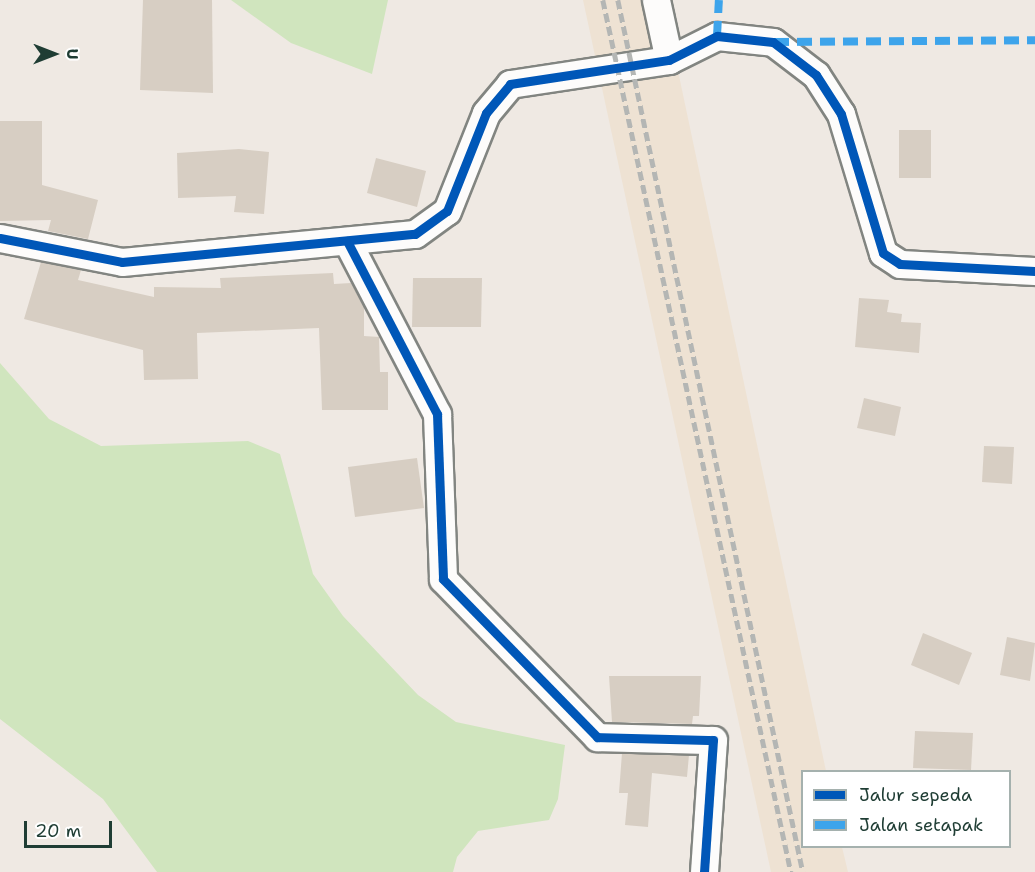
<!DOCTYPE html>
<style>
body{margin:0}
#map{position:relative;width:1035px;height:872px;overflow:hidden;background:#efe9e3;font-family:"Shantell Sans",sans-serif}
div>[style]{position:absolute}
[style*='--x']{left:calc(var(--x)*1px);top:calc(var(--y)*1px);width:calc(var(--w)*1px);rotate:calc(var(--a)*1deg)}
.built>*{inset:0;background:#eee2d3}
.green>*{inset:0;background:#d0e5be}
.building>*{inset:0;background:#d7cec3}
.roads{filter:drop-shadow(2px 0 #828581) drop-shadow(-2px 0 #828581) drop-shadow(0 2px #828581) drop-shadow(0 -2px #828581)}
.street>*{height:27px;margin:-13.5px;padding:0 13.5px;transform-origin:13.5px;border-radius:13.5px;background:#fdfcfb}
.rail>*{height:4.5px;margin-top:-2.25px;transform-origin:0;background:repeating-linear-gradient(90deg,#b4b6b4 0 9px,transparent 0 13.5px)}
.quiet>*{height:8px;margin-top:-4px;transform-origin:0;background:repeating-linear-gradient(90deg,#3da4eb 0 15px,transparent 0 23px)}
.cycleway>*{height:9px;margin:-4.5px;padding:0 4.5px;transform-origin:4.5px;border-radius:4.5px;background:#0057b8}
span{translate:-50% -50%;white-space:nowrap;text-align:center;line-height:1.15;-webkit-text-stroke:5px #fff;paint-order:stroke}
.legend{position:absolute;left:801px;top:770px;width:210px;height:78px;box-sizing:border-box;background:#fff;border:2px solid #a5b1ae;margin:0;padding:8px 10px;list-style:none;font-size:18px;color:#1f3d34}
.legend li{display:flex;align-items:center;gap:12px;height:30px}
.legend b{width:30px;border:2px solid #a5b1ae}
.north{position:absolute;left:24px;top:24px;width:60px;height:60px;-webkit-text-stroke:4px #fff;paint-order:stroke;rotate:90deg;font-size:16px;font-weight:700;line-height:24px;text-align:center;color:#1f3d34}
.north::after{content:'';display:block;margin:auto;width:21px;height:27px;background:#1f3d34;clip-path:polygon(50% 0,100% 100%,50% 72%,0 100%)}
.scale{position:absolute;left:24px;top:821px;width:88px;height:27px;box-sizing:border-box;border:3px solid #1f3d34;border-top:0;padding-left:8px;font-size:18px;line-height:21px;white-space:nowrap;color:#1f3d34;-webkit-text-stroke:4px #fff;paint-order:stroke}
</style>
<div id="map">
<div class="built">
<i style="clip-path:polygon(583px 0,663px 0,826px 771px,802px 772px,802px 846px,842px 847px,848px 872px,771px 872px)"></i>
</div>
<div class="green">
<i style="clip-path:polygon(231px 0,388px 0,372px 74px,291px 43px)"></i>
<i style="clip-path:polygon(0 363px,49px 419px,101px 446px,248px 441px,280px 454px,313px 574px,343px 616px,418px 695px,456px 722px,565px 745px,558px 799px,549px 820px,478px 831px,457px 857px,453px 872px,157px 872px,103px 799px,0 719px)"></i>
</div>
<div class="building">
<i style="clip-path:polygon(143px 0,212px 0,213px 93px,140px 90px)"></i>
<i style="clip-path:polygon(0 121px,42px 121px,42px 185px,98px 200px,88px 239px,48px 231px,51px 220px,0 221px)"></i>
<i style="clip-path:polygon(899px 130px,931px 130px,931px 178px,899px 178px)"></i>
<i style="clip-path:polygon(239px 149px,269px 152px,264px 214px,234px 212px,236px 196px,178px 198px,177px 153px)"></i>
<i style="clip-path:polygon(376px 158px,426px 171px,417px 207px,367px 193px)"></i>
<i style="clip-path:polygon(41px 262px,81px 270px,78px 280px,154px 297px,154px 287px,221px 288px,220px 278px,333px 273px,334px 284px,351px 283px,364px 307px,364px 336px,379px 337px,380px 372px,388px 372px,388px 410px,322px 410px,319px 328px,197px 333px,198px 379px,144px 380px,143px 350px,24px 319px)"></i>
<i style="clip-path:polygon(413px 278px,482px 278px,481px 327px,412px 327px)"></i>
<i style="clip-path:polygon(859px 298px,889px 300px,887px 312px,902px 314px,901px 322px,921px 323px,919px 353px,855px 347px)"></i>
<i style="clip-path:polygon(864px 398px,901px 407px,895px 436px,857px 428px)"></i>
<i style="clip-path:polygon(984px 446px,1014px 447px,1012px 484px,982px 482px)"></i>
<i style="clip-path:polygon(417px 458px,424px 508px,355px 517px,348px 467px)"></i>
<i style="clip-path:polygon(923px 633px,972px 653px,959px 685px,911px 665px)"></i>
<i style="clip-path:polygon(1007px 637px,1035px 643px,1030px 681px,1000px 675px)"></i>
<i style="clip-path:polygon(609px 676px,701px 676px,699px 716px,693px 716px,692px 724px,612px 722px)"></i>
<i style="clip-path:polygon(915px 731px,973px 733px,971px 770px,913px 768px)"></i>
<i style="clip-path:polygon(622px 753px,689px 755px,687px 777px,652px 773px,648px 827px,625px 825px,628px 793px,619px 793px)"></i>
</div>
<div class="roads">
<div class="street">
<i style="--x:656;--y:0;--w:61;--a:77.8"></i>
<i style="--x:0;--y:238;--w:124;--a:11.1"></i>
<i style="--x:122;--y:262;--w:294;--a:-5.5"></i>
<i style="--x:415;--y:234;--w:39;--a:-36"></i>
<i style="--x:447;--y:211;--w:105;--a:-68.3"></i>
<i style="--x:486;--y:113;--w:38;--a:-50"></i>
<i style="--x:510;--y:84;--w:161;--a:-8.6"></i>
<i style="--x:669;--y:60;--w:54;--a:-26.6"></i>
<i style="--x:717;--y:36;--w:56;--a:6.1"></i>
<i style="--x:773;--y:42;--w:54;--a:37.5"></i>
<i style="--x:816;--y:75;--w:46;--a:57.3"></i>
<i style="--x:841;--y:114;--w:145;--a:73.2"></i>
<i style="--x:883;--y:253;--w:20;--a:33"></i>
<i style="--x:900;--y:264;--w:135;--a:3"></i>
<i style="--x:347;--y:241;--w:195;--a:62.5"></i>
<i style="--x:437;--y:414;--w:165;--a:87.9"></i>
<i style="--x:443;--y:579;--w:221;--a:45.7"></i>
<i style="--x:597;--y:737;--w:116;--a:1.5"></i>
<i style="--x:713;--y:740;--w:132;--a:93.9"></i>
</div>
</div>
<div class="rail">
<i style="--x:603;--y:0;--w:892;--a:77.83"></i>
<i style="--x:618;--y:0;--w:891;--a:78.02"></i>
</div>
<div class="quiet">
<i style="--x:717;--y:36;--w:36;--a:-87"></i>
<i style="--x:774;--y:42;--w:261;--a:-0.4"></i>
</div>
<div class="cycleway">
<i style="--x:0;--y:238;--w:124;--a:11.1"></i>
<i style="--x:122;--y:262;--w:294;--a:-5.5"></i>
<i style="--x:415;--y:234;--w:39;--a:-36"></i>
<i style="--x:447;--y:211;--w:105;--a:-68.3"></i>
<i style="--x:486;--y:113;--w:38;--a:-50"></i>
<i style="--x:510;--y:84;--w:161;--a:-8.6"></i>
<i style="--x:669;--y:60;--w:54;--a:-26.6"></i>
<i style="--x:717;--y:36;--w:56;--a:6.1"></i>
<i style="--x:773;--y:42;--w:54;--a:37.5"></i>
<i style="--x:816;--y:75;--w:46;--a:57.3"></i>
<i style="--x:841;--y:114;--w:145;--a:73.2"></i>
<i style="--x:883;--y:253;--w:20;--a:33"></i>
<i style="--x:900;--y:264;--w:135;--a:3"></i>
<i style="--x:347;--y:241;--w:195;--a:62.5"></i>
<i style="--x:437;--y:414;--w:165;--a:87.9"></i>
<i style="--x:443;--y:579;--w:221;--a:45.7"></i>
<i style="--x:597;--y:737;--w:116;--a:1.5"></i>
<i style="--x:713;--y:740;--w:132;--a:93.9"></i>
</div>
<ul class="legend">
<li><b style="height:8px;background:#0057b8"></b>Jalur sepeda</li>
<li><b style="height:8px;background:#3da4eb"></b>Jalan setapak</li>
</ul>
<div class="north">U</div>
<div class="scale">20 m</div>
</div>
